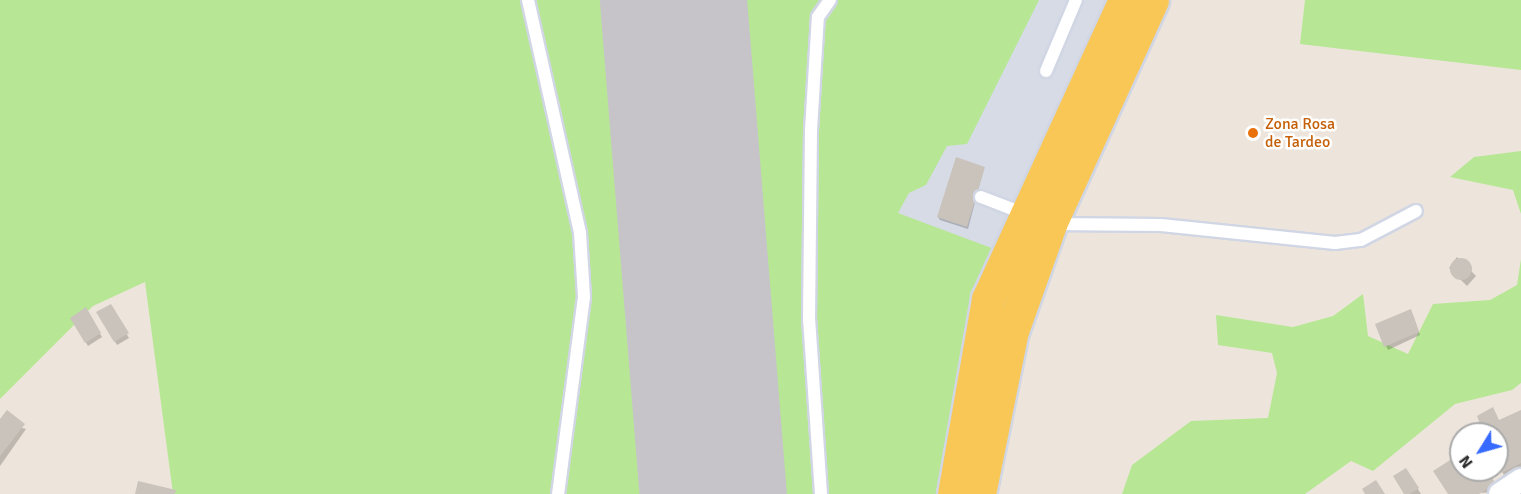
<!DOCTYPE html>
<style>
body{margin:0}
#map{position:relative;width:1521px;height:494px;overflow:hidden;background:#ede5dc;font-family:Signika,sans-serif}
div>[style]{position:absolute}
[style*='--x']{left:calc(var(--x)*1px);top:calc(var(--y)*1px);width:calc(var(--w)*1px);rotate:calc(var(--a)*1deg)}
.airport>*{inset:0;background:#d7dbe6}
.green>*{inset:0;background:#b7e795}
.shadow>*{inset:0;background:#0003}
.runway>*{height:147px;margin:-73.5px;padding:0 73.5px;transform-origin:73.5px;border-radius:73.5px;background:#c6c4c9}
.building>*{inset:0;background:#c9c3bb}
.round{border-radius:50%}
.roads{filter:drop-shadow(2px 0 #d1d6e4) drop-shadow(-2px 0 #d1d6e4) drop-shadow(0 2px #d1d6e4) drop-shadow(0 -2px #d1d6e4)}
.lane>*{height:12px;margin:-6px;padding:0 6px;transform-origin:6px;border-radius:6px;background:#fff}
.street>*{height:22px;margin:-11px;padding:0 11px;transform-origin:11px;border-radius:11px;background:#fff}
.primary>*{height:33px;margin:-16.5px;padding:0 16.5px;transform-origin:16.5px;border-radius:16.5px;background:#f8c756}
.dots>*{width:16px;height:16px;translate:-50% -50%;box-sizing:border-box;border:3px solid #fff;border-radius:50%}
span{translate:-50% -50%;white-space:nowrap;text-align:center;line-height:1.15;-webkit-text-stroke:5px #fff;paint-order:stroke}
.food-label{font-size:16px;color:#c56008}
.left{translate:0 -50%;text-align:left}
.north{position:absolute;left:1449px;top:422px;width:60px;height:60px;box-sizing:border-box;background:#fff;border:2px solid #aaa;border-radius:50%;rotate:233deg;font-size:16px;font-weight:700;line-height:24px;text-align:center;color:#2b2b2b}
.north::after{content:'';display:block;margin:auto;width:21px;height:27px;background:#376aff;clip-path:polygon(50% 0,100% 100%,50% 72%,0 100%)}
</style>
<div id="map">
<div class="airport">
<i style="clip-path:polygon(123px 0,1108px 0,1012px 209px,944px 494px,173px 494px)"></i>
</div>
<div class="green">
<i style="clip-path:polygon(0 0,613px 0,655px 494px,173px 494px,145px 282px,93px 306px,0 399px)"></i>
<i style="clip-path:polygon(725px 0,1039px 0,967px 144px,947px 146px,926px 185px,909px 193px,898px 213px,997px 250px,944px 494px,764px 494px)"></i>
<i style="clip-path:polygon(1305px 0,1521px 0,1521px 70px,1300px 44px)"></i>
<i style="clip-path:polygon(1521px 151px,1521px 214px,1513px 190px,1450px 177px,1474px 157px)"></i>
<i style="clip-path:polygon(1521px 259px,1521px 383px,1512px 390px,1455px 404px,1373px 471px,1351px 461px,1305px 494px,1122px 494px,1132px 465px,1191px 421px,1268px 418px,1277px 373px,1272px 353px,1218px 345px,1216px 315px,1293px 327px,1333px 316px,1363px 294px,1368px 336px,1408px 354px,1433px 304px,1490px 300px,1517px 285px)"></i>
</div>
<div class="shadow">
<i style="clip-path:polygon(984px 168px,968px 229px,940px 220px,938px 217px)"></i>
<i style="clip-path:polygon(1457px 257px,1476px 276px,1467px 286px,1449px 268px)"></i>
<i style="clip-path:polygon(110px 306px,129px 338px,117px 345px,98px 313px)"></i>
<i style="clip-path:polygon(86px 310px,102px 337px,88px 346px,72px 318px)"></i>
<i style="clip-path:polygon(1413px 315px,1420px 335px,1388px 350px,1386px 346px)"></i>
<i style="clip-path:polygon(1521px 411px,1521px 473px,1506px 480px,1497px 460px,1497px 434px,1486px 434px)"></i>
<i style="clip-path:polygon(0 422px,26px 429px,0 466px)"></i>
<i style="clip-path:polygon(1461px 458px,1461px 470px,1485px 470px,1499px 492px,1449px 494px)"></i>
<i style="clip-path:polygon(1406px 470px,1421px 494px,1405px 494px)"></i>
</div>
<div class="runway">
<i style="--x:673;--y:0;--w:496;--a:85.4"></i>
</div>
<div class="building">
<i style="clip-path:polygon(956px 157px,985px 167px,967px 227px,937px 217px)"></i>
<i class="round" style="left:1450px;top:258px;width:22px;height:22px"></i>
<i style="clip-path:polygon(111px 304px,129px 333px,114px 342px,96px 312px)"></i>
<i style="clip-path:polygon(86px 307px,101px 333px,85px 343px,70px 318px)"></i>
<i style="clip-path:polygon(1411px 309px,1419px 332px,1384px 347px,1375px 324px)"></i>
<i style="clip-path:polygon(1493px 407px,1499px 420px,1521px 410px,1521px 463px,1501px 473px,1497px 434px,1484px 434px,1477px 416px)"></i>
<i style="clip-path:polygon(7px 410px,25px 424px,0 456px,0 419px)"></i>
<i style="clip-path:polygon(1461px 453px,1461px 470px,1487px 470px,1496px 484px,1479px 494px,1448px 494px,1433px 471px)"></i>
<i style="clip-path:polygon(1406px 468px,1419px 488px,1410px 494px,1404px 494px,1393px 476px)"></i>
<i style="clip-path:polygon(1376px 480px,1385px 494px,1365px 494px,1362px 489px)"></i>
<i style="clip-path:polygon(138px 481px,176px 490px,175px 494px,135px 494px)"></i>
</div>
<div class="roads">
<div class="lane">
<i style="--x:528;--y:0;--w:239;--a:77.4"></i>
<i style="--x:580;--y:233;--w:64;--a:86.4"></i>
<i style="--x:584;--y:297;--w:199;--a:97.5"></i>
<i style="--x:1046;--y:71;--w:77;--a:-67.1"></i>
<i style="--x:981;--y:197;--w:47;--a:21.1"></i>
<i style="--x:1052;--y:224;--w:109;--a:0.5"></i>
<i style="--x:1161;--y:225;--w:175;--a:5.9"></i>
<i style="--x:1335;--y:243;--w:26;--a:-7"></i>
<i style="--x:1361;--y:240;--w:62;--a:-27.8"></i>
<i style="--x:821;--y:494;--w:174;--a:-93.9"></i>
<i style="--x:809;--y:320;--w:190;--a:-89.4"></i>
<i style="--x:811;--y:130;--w:113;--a:-86.5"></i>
<i style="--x:818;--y:17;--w:21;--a:-55"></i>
</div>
<div class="street">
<i style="--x:1500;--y:494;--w:25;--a:-34"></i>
</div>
<div class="primary">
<i style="--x:954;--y:494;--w:198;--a:-80.1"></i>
<i style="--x:988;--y:299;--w:329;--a:-65.4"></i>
<i style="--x:979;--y:494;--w:166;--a:-78.6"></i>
<i style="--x:1012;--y:331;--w:114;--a:-70.4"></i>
<i style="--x:1050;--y:224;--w:246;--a:-65.5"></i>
</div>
</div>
<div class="dots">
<i style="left:1253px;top:133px;background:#e8710a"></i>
</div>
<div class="food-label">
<span class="left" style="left:1265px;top:133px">Zona Rosa<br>de Tardeo</span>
</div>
<div class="north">N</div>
</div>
